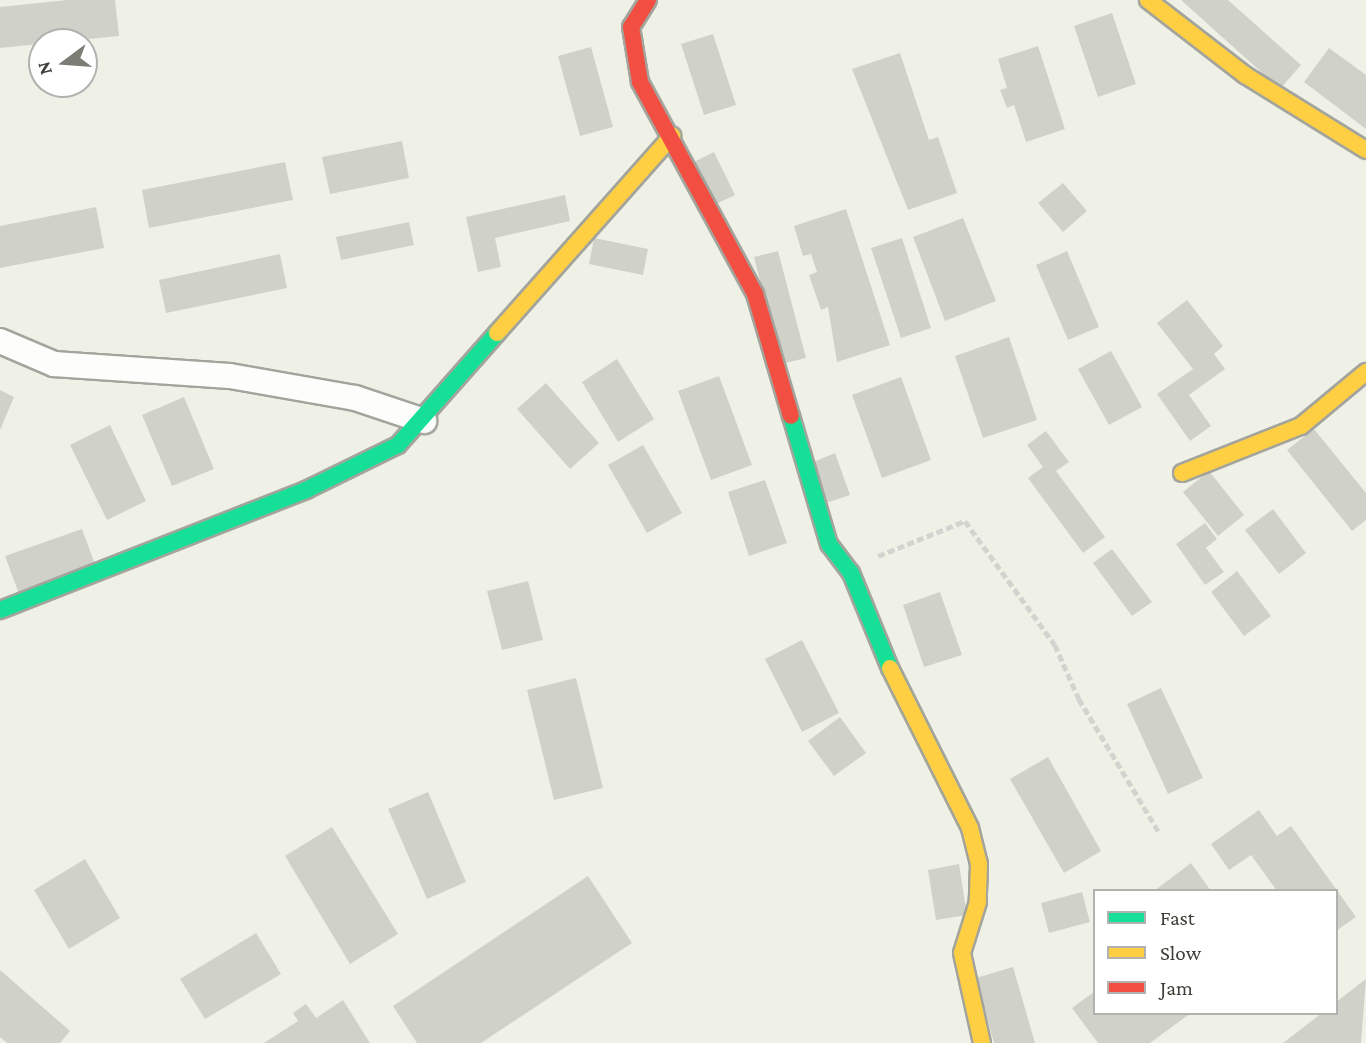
<!DOCTYPE html>
<style>
body{margin:0}
#map{position:relative;width:1366px;height:1043px;overflow:hidden;background:#f0f1e6;font-family:"Crimson Pro",serif}
div>[style]{position:absolute}
[style*='--x']{left:calc(var(--x)*1px);top:calc(var(--y)*1px);width:calc(var(--w)*1px);rotate:calc(var(--a)*1deg)}
.building>*{inset:0;background:#d0d2ca}
.path>*{height:4.5px;margin-top:-2.25px;transform-origin:0;background:repeating-linear-gradient(90deg,#d3d3d0 0 7px,transparent 0 10.5px)}
.roads{filter:drop-shadow(2px 0 #a3a49c) drop-shadow(-2px 0 #a3a49c) drop-shadow(0 2px #a3a49c) drop-shadow(0 -2px #a3a49c)}
.street>*{height:24px;margin:-12px;padding:0 12px;transform-origin:12px;border-radius:12px;background:#fdfdfb}
.fast>*{height:16px;margin:-8px;padding:0 8px;transform-origin:8px;border-radius:8px;background:#16e098}
.slow>*{height:16px;margin:-8px;padding:0 8px;transform-origin:8px;border-radius:8px;background:#ffcf43}
.jam>*{height:16px;margin:-8px;padding:0 8px;transform-origin:8px;border-radius:8px;background:#f24e42}
span{translate:-50% -50%;white-space:nowrap;text-align:center;line-height:1.15;-webkit-text-stroke:7px #fff;paint-order:stroke}
.legend{position:absolute;left:1093px;top:889px;width:245px;height:126px;box-sizing:border-box;background:#fff;border:2px solid #b1b2af;margin:0;padding:9px 12px;list-style:none;font-size:21px;color:#3d3e36}
.legend li{display:flex;align-items:center;gap:14px;height:35px}
.legend b{width:35px;border:2px solid #b1b2af}
.north{position:absolute;left:28px;top:28px;width:70px;height:70px;box-sizing:border-box;background:#fff;border:2px solid #b1b2af;border-radius:50%;rotate:254deg;font-size:19px;font-weight:700;line-height:28px;text-align:center;color:#3d3e36}
.north::after{content:'';display:block;margin:auto;width:24px;height:32px;background:#7c7d74;clip-path:polygon(50% 0,100% 100%,50% 72%,0 100%)}
</style>
<div id="map">
<div class="building">
<i style="clip-path:polygon(67px 0,115px 0,119px 36px,0 48px,0 7px)"></i>
<i style="clip-path:polygon(1181px 0,1228px 0,1301px 65px,1280px 89px)"></i>
<i style="clip-path:polygon(1112px 13px,1136px 84px,1098px 97px,1074px 26px)"></i>
<i style="clip-path:polygon(713px 34px,736px 105px,704px 115px,681px 44px)"></i>
<i style="clip-path:polygon(1038px 46px,1065px 129px,1026px 142px,1014px 105px,1007px 108px,1000px 90px,1007px 88px,998px 59px)"></i>
<i style="clip-path:polygon(591px 47px,613px 127px,580px 136px,558px 56px)"></i>
<i style="clip-path:polygon(1329px 48px,1366px 75px,1366px 129px,1304px 82px)"></i>
<i style="clip-path:polygon(900px 53px,929px 140px,938px 137px,957px 193px,908px 210px,852px 69px)"></i>
<i style="clip-path:polygon(402px 141px,409px 178px,330px 194px,322px 157px)"></i>
<i style="clip-path:polygon(714px 152px,735px 195px,710px 207px,690px 164px)"></i>
<i style="clip-path:polygon(285px 162px,293px 200px,149px 228px,142px 190px)"></i>
<i style="clip-path:polygon(1063px 183px,1087px 211px,1063px 232px,1038px 203px)"></i>
<i style="clip-path:polygon(565px 195px,570px 221px,495px 238px,501px 267px,478px 272px,466px 217px)"></i>
<i style="clip-path:polygon(96px 207px,104px 248px,0 268px,0 226px)"></i>
<i style="clip-path:polygon(846px 209px,890px 345px,837px 362px,828px 307px,821px 310px,809px 275px,817px 272px,811px 254px,803px 256px,794px 226px)"></i>
<i style="clip-path:polygon(963px 218px,996px 301px,945px 321px,913px 237px)"></i>
<i style="clip-path:polygon(409px 222px,414px 245px,341px 260px,336px 237px)"></i>
<i style="clip-path:polygon(594px 238px,648px 249px,643px 275px,589px 264px)"></i>
<i style="clip-path:polygon(902px 238px,931px 328px,901px 338px,871px 248px)"></i>
<i style="clip-path:polygon(778px 251px,806px 358px,781px 364px,754px 257px)"></i>
<i style="clip-path:polygon(1067px 251px,1099px 327px,1068px 340px,1036px 265px)"></i>
<i style="clip-path:polygon(280px 254px,287px 288px,166px 313px,159px 280px)"></i>
<i style="clip-path:polygon(1187px 300px,1223px 346px,1214px 354px,1225px 369px,1189px 395px,1211px 426px,1190px 441px,1157px 394px,1193px 369px,1157px 323px)"></i>
<i style="clip-path:polygon(1009px 337px,1037px 420px,983px 438px,955px 356px)"></i>
<i style="clip-path:polygon(1111px 351px,1142px 407px,1109px 425px,1078px 369px)"></i>
<i style="clip-path:polygon(617px 359px,654px 419px,618px 442px,582px 382px)"></i>
<i style="clip-path:polygon(719px 376px,752px 465px,711px 480px,678px 391px)"></i>
<i style="clip-path:polygon(901px 377px,931px 460px,882px 478px,852px 395px)"></i>
<i style="clip-path:polygon(546px 383px,599px 443px,570px 469px,517px 409px)"></i>
<i style="clip-path:polygon(0 390px,14px 397px,0 430px)"></i>
<i style="clip-path:polygon(184px 397px,214px 469px,172px 486px,142px 415px)"></i>
<i style="clip-path:polygon(110px 425px,146px 501px,107px 520px,70px 445px)"></i>
<i style="clip-path:polygon(1314px 429px,1366px 493px,1366px 520px,1352px 531px,1287px 450px)"></i>
<i style="clip-path:polygon(1046px 431px,1069px 462px,1056px 471px,1105px 537px,1083px 553px,1028px 478px,1043px 467px,1027px 445px)"></i>
<i style="clip-path:polygon(643px 445px,682px 513px,647px 533px,608px 465px)"></i>
<i style="clip-path:polygon(835px 453px,850px 495px,826px 503px,811px 463px)"></i>
<i style="clip-path:polygon(1209px 471px,1244px 515px,1218px 536px,1183px 492px)"></i>
<i style="clip-path:polygon(765px 480px,787px 543px,749px 556px,728px 492px)"></i>
<i style="clip-path:polygon(1273px 509px,1306px 553px,1279px 574px,1245px 530px)"></i>
<i style="clip-path:polygon(1205px 523px,1217px 539px,1206px 548px,1224px 572px,1205px 585px,1176px 544px)"></i>
<i style="clip-path:polygon(82px 529px,96px 567px,19px 594px,5px 556px)"></i>
<i style="clip-path:polygon(1112px 549px,1152px 602px,1132px 616px,1093px 563px)"></i>
<i style="clip-path:polygon(1237px 571px,1271px 616px,1244px 636px,1211px 592px)"></i>
<i style="clip-path:polygon(528px 581px,543px 640px,502px 650px,487px 591px)"></i>
<i style="clip-path:polygon(940px 592px,962px 655px,924px 667px,903px 605px)"></i>
<i style="clip-path:polygon(802px 640px,839px 713px,802px 732px,765px 659px)"></i>
<i style="clip-path:polygon(576px 678px,603px 788px,554px 800px,527px 690px)"></i>
<i style="clip-path:polygon(1161px 688px,1203px 778px,1168px 794px,1127px 704px)"></i>
<i style="clip-path:polygon(840px 717px,866px 753px,834px 776px,808px 741px)"></i>
<i style="clip-path:polygon(1048px 757px,1101px 851px,1064px 873px,1010px 779px)"></i>
<i style="clip-path:polygon(428px 792px,466px 882px,427px 899px,388px 809px)"></i>
<i style="clip-path:polygon(1259px 810px,1277px 836px,1291px 826px,1356px 917px,1336px 931px,1336px 891px,1277px 891px,1251px 855px,1229px 870px,1211px 844px)"></i>
<i style="clip-path:polygon(332px 827px,398px 934px,350px 964px,285px 856px)"></i>
<i style="clip-path:polygon(85px 859px,120px 918px,69px 949px,34px 890px)"></i>
<i style="clip-path:polygon(1191px 863px,1211px 891px,1154px 891px)"></i>
<i style="clip-path:polygon(959px 864px,967px 915px,936px 920px,928px 870px)"></i>
<i style="clip-path:polygon(588px 876px,632px 943px,481px 1043px,417px 1043px,393px 1006px)"></i>
<i style="clip-path:polygon(1082px 892px,1090px 922px,1049px 933px,1041px 903px)"></i>
<i style="clip-path:polygon(256px 933px,281px 974px,205px 1019px,180px 979px)"></i>
<i style="clip-path:polygon(1013px 967px,1035px 1043px,994px 1043px,976px 978px)"></i>
<i style="clip-path:polygon(0 970px,70px 1031px,60px 1043px,7px 1043px,0 1037px)"></i>
<i style="clip-path:polygon(1366px 979px,1361px 1043px,1283px 1043px,1322px 1013px,1336px 1013px,1336px 1002px)"></i>
<i style="clip-path:polygon(1095px 991px,1095px 1013px,1191px 1013px,1150px 1043px,1098px 1043px,1072px 1008px)"></i>
<i style="clip-path:polygon(343px 1000px,370px 1043px,264px 1043px,298px 1021px,293px 1013px,306px 1004px,316px 1018px)"></i>
</div>
<div class="path">
<i style="--x:878;--y:556;--w:94;--a:-21.9"></i>
<i style="--x:965;--y:521;--w:153;--a:54"></i>
<i style="--x:1055;--y:645;--w:59;--a:66"></i>
<i style="--x:1079;--y:699;--w:157;--a:59"></i>
</div>
<div class="roads">
<div class="street">
<i style="--x:0;--y:341;--w:59;--a:23.1"></i>
<i style="--x:54;--y:364;--w:176;--a:3.9"></i>
<i style="--x:230;--y:376;--w:127;--a:10"></i>
<i style="--x:355;--y:398;--w:73;--a:18.4"></i>
</div>
<div class="fast">
<i style="--x:791;--y:416;--w:134;--a:73.5"></i>
<i style="--x:829;--y:544;--w:36;--a:53"></i>
<i style="--x:851;--y:573;--w:103;--a:67.7"></i>
<i style="--x:0;--y:610;--w:329;--a:-21.4"></i>
<i style="--x:306;--y:490;--w:102;--a:-26.1"></i>
<i style="--x:398;--y:445;--w:149;--a:-48.5"></i>
</div>
<div class="slow">
<i style="--x:1148;--y:0;--w:123;--a:37.7"></i>
<i style="--x:1245;--y:75;--w:142;--a:31.8"></i>
<i style="--x:497;--y:333;--w:264;--a:-48.4"></i>
<i style="--x:1182;--y:473;--w:128;--a:-21.6"></i>
<i style="--x:1301;--y:426;--w:85;--a:-39.7"></i>
<i style="--x:890;--y:668;--w:179;--a:63.4"></i>
<i style="--x:970;--y:828;--w:37;--a:76"></i>
<i style="--x:979;--y:864;--w:38;--a:92"></i>
<i style="--x:978;--y:902;--w:53;--a:107.4"></i>
<i style="--x:962;--y:953;--w:92;--a:77.5"></i>
</div>
<div class="jam">
<i style="--x:648;--y:0;--w:32;--a:122"></i>
<i style="--x:631;--y:27;--w:56;--a:80.7"></i>
<i style="--x:640;--y:82;--w:241;--a:61.5"></i>
<i style="--x:755;--y:294;--w:127;--a:73.6"></i>
</div>
</div>
<ul class="legend">
<li><b style="height:9px;background:#16e098"></b>Fast</li>
<li><b style="height:9px;background:#ffcf43"></b>Slow</li>
<li><b style="height:9px;background:#f24e42"></b>Jam</li>
</ul>
<div class="north">N</div>
</div>
